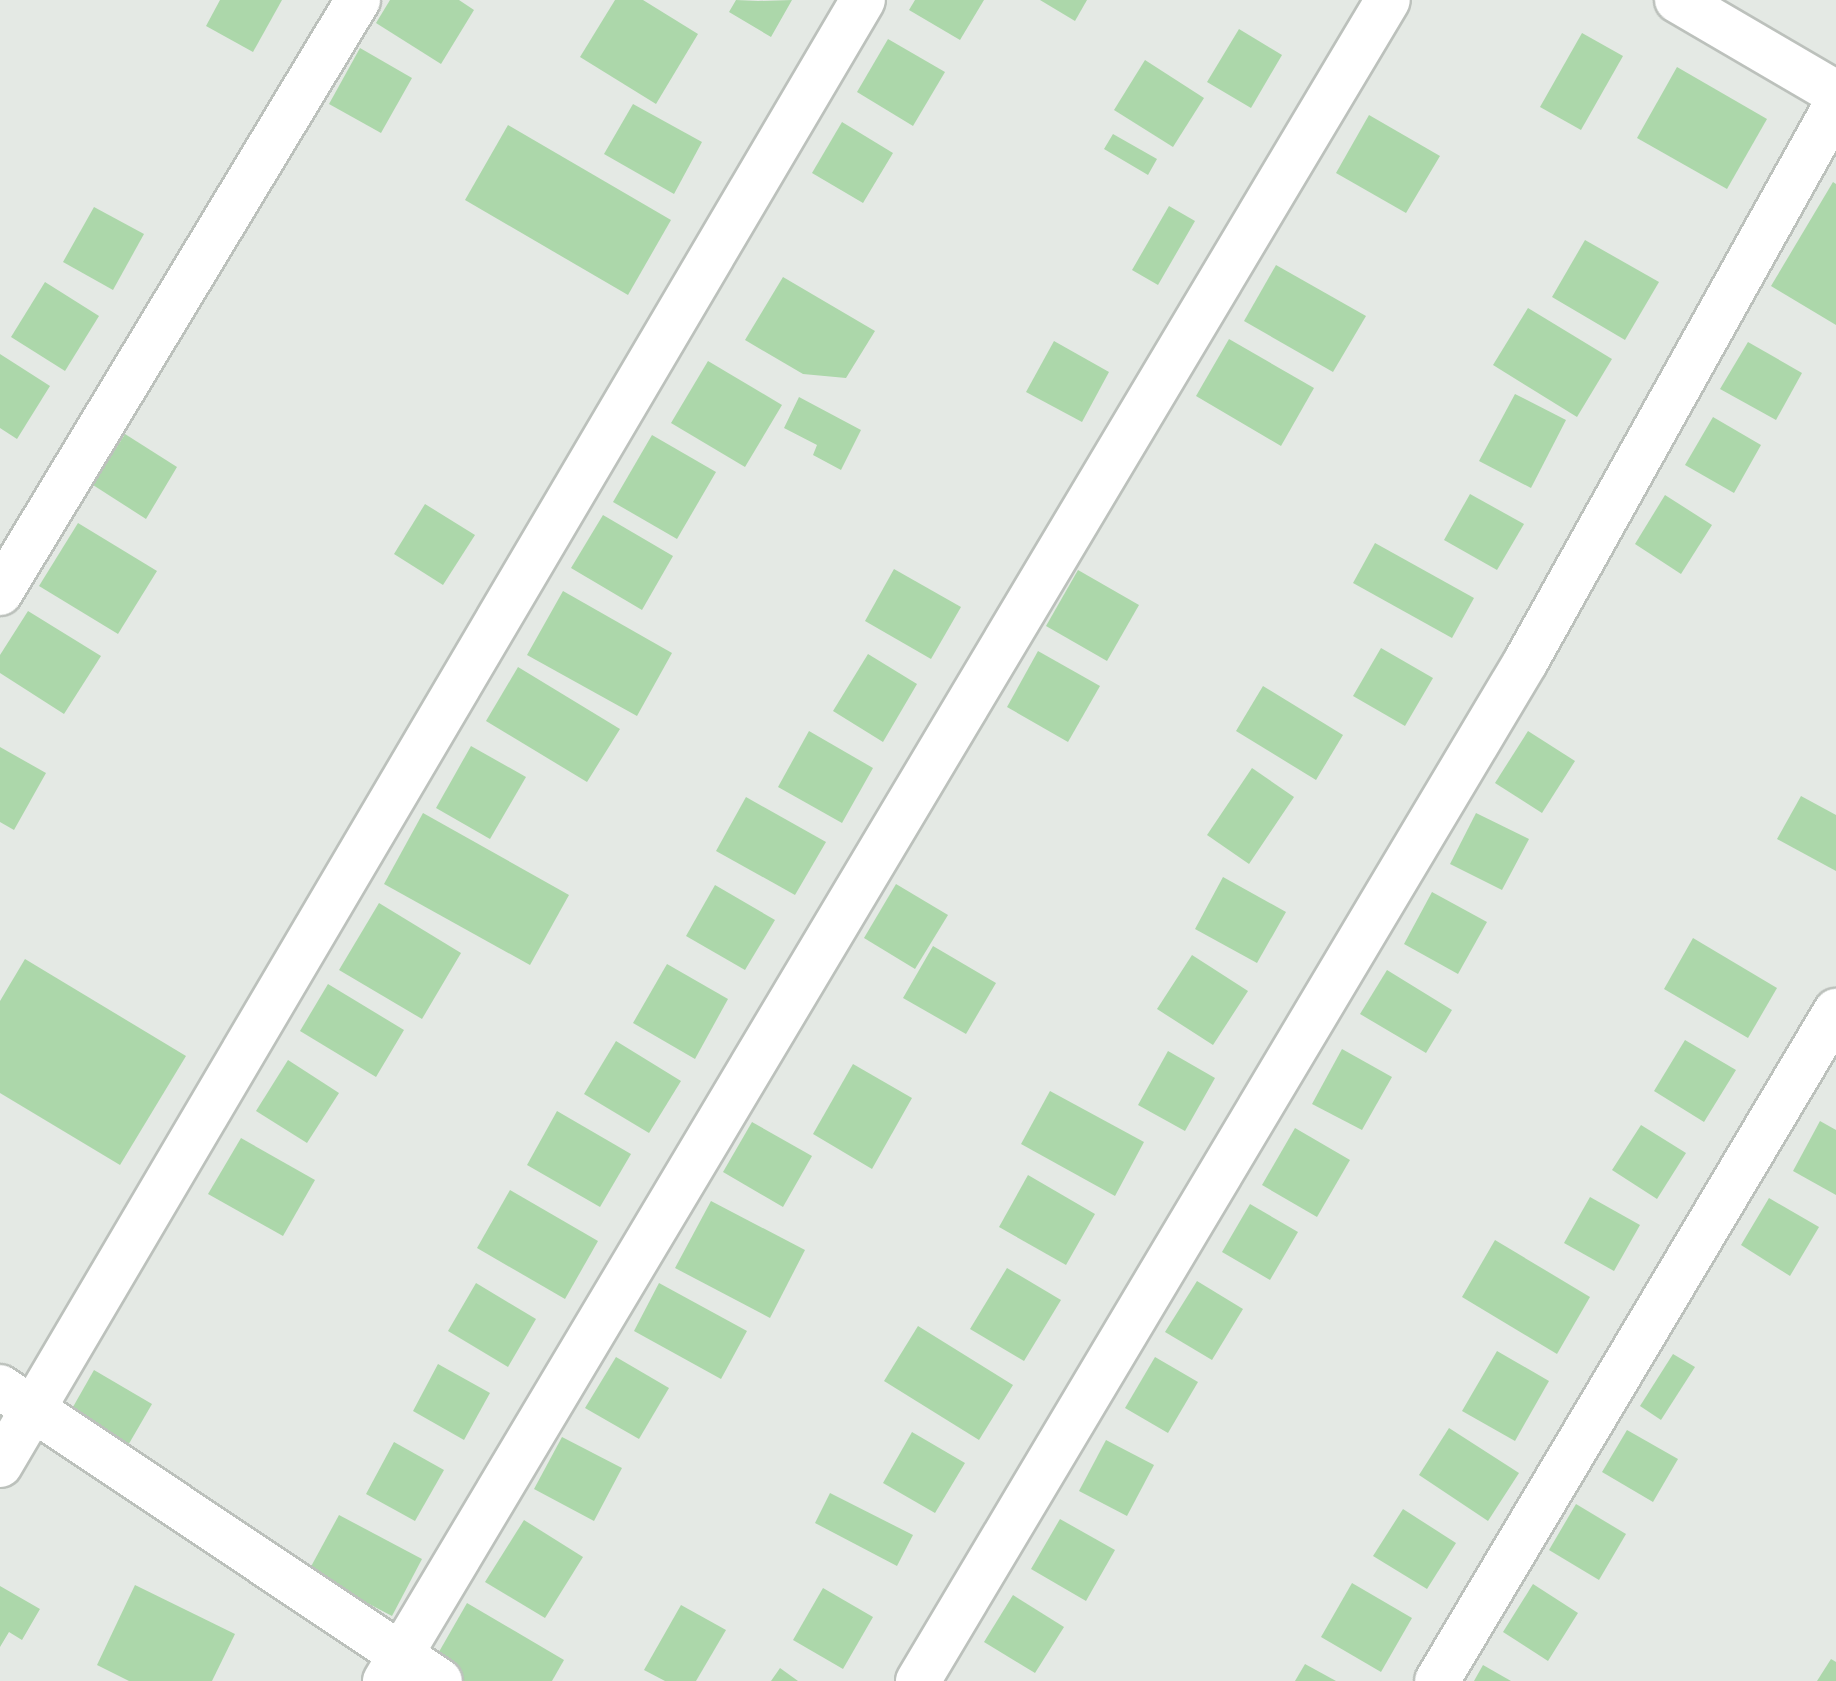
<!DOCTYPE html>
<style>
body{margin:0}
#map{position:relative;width:1836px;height:1681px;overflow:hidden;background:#e4e9e4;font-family:Jost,sans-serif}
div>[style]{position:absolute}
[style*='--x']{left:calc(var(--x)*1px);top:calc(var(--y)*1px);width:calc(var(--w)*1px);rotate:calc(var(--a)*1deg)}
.building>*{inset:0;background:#acd7aa}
.roads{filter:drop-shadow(2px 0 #bcc1bc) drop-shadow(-2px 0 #bcc1bc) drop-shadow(0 2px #bcc1bc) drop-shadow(0 -2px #bcc1bc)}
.minor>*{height:44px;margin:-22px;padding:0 22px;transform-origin:22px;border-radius:22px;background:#fff}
span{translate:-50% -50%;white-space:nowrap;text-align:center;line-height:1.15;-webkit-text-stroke:8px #fff;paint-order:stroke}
</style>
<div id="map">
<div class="building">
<i style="clip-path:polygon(220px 0,282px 0,253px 52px,206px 26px)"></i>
<i style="clip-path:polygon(390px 0,459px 0,474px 10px,441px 64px,376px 23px)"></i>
<i style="clip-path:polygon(615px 0,643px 0,698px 34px,656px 104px,580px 57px)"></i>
<i style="clip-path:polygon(736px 0,758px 1px,792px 0,771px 37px,729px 12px)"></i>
<i style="clip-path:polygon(915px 0,984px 0,960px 40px,909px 10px)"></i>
<i style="clip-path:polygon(1040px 0,1087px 0,1075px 21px)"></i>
<i style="clip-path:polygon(1239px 29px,1282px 55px,1251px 108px,1207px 82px)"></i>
<i style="clip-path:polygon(1582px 33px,1623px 56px,1581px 130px,1540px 107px)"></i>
<i style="clip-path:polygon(888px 39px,945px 72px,913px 126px,857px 92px)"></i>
<i style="clip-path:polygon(360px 48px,412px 78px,381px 133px,329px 104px)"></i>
<i style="clip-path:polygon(1145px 60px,1204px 98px,1173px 147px,1114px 110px)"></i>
<i style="clip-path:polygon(1677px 67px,1767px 119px,1727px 189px,1637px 138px)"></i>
<i style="clip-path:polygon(633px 104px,702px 142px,674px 194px,604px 154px)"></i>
<i style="clip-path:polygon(1369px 115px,1440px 156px,1406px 213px,1336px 173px)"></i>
<i style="clip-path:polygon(842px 122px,893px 153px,863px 203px,812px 173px)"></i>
<i style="clip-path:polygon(508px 125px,671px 220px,628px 295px,465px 200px)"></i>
<i style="clip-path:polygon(1113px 134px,1157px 159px,1148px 175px,1104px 149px)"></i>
<i style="clip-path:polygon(1833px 182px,1836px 184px,1836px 325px,1771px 286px)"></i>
<i style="clip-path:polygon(1169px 206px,1195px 221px,1158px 285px,1132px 270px)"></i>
<i style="clip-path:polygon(94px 207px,144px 234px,113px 290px,63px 262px)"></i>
<i style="clip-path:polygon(1585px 240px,1659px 282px,1625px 340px,1552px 297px)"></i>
<i style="clip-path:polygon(1276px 265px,1366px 316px,1333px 372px,1244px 321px)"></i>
<i style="clip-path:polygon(783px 277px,875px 331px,846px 378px,803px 374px,745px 340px)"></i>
<i style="clip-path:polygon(45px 282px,99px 316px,65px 371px,11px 337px)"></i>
<i style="clip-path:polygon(1528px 308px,1612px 359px,1577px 417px,1493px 365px)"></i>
<i style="clip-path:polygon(1229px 339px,1314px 388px,1281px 446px,1196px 396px)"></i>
<i style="clip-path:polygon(1054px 341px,1109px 372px,1082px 422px,1026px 392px)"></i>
<i style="clip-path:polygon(1748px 342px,1802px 373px,1776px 420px,1720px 389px)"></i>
<i style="clip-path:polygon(0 354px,50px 386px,17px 439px,0 428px)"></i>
<i style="clip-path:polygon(708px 361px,782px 405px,745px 467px,671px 423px)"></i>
<i style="clip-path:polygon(1515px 394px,1566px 420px,1531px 488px,1479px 461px)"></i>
<i style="clip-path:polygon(799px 397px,861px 430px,841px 470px,813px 455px,817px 445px,784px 428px)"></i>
<i style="clip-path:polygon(1713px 417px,1761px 445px,1734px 493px,1685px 465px)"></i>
<i style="clip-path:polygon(125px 434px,177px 467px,146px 519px,93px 485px)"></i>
<i style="clip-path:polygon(652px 435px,716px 472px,677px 539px,613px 502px)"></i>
<i style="clip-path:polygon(1470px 494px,1524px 524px,1497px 570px,1444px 540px)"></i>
<i style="clip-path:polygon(1665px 495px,1712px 525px,1681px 574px,1635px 544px)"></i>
<i style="clip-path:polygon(425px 504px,475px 535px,443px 585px,394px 554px)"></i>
<i style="clip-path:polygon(603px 515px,673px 556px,642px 610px,571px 568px)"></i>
<i style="clip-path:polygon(78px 523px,157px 571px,118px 634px,39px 586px)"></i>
<i style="clip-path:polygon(1375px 543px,1474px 598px,1452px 638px,1353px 583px)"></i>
<i style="clip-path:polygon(894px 569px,961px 607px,931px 659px,865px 621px)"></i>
<i style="clip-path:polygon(1078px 570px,1139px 605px,1107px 661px,1046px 626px)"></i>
<i style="clip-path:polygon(563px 591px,672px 653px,637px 716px,527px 655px)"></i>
<i style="clip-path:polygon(28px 611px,101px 656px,64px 714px,0 673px,0 655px)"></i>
<i style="clip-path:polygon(1381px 648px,1433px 678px,1405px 726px,1353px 696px)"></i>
<i style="clip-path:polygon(1038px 651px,1100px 686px,1068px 742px,1007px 707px)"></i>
<i style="clip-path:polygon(868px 654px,917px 684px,883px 742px,833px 711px)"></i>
<i style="clip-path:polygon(518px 667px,620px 729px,587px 782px,486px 721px)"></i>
<i style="clip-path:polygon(1263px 686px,1343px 735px,1316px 780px,1236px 731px)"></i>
<i style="clip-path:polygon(809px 731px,873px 768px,842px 823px,778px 787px)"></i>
<i style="clip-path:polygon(1528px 731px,1575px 761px,1542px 813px,1495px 783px)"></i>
<i style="clip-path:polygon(471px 746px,526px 777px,490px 839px,436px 808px)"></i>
<i style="clip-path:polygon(0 747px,46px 773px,14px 830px,0 822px)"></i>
<i style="clip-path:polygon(1252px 768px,1294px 797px,1249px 864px,1207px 835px)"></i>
<i style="clip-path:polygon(1801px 796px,1836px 815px,1836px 871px,1777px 839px)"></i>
<i style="clip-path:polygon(746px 797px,826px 842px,795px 895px,716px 851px)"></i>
<i style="clip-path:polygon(423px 813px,569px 895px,530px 965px,384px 884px)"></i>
<i style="clip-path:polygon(1476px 813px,1529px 839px,1502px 890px,1450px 864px)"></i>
<i style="clip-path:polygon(1223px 877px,1286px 912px,1257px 963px,1195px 929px)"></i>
<i style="clip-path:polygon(896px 884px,948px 915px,915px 969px,864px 938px)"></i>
<i style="clip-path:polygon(715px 885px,775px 920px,745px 970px,686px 936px)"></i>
<i style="clip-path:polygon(1432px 892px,1487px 922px,1458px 974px,1404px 944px)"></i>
<i style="clip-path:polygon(379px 903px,461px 953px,422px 1019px,339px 970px)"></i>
<i style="clip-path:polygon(1693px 938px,1777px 988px,1748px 1038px,1664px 989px)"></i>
<i style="clip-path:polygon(933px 946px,996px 983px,966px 1034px,903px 998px)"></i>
<i style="clip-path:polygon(1192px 955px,1248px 991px,1213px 1045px,1157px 1009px)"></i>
<i style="clip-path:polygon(25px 959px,186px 1056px,120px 1165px,0 1093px,0 1001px)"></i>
<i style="clip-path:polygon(667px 964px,728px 999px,695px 1059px,633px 1023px)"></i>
<i style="clip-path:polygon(1387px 970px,1452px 1010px,1426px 1053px,1360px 1014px)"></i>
<i style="clip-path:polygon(328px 984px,404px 1030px,376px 1077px,300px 1031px)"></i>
<i style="clip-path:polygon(1685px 1040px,1736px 1070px,1704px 1122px,1654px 1091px)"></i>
<i style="clip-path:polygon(616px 1041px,681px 1081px,649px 1133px,584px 1094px)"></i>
<i style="clip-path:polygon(1342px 1049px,1392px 1077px,1362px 1130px,1312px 1104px)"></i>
<i style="clip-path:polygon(1168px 1051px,1215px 1078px,1185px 1131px,1138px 1105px)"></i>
<i style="clip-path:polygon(288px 1060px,339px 1093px,307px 1143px,256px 1111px)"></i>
<i style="clip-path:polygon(853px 1064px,912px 1098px,872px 1169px,813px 1134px)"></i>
<i style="clip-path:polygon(1050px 1091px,1144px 1142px,1115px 1196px,1021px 1144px)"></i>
<i style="clip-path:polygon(557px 1111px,631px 1154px,600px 1207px,527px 1165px)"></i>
<i style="clip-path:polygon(1820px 1121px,1836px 1130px,1836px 1195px,1793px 1171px)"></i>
<i style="clip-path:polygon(752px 1122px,812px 1156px,783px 1207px,723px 1172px)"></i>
<i style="clip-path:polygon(1641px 1125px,1686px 1153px,1657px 1199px,1612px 1170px)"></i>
<i style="clip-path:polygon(1295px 1128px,1350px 1160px,1317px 1217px,1262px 1185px)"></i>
<i style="clip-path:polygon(241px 1138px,315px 1180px,283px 1236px,208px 1194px)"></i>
<i style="clip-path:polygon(1028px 1175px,1095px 1214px,1066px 1265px,999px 1227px)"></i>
<i style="clip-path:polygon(510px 1190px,598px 1241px,565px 1299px,477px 1248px)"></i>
<i style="clip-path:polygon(1590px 1197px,1640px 1225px,1614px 1271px,1564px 1243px)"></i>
<i style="clip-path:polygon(1769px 1198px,1819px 1227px,1790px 1276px,1741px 1245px)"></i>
<i style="clip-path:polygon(711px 1201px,805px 1250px,770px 1318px,675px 1268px)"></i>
<i style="clip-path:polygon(1250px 1204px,1298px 1232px,1270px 1280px,1222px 1252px)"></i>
<i style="clip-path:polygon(1495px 1240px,1590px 1297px,1557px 1354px,1462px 1297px)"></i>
<i style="clip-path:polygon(1007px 1268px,1061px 1300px,1024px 1361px,970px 1329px)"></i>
<i style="clip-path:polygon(1197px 1281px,1243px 1309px,1212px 1360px,1165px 1332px)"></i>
<i style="clip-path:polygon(476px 1283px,536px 1319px,508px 1367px,448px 1331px)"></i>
<i style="clip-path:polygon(659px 1283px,747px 1331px,721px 1379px,634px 1331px)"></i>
<i style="clip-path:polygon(918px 1326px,1013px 1385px,979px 1440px,884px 1381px)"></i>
<i style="clip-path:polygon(1497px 1351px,1549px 1381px,1515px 1441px,1462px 1411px)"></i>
<i style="clip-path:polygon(1673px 1354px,1695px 1367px,1661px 1420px,1640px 1406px)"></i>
<i style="clip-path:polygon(616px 1357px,669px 1388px,639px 1439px,585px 1408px)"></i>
<i style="clip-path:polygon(1155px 1357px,1198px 1382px,1168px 1433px,1125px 1408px)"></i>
<i style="clip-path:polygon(438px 1364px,490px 1393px,464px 1440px,413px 1411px)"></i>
<i style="clip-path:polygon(94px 1370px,152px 1404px,123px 1454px,65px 1421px)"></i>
<i style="clip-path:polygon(1449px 1428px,1519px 1473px,1488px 1521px,1419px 1475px)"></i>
<i style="clip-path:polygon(1627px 1430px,1678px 1459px,1653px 1502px,1602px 1472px)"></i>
<i style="clip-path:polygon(912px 1432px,965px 1463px,935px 1513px,883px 1483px)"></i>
<i style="clip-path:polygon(562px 1437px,622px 1468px,594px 1521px,534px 1489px)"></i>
<i style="clip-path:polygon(1106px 1440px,1154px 1465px,1127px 1516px,1079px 1491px)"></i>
<i style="clip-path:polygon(394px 1442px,444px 1470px,415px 1521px,366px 1494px)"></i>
<i style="clip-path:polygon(830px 1493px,913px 1535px,897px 1566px,815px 1523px)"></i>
<i style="clip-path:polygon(1576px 1504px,1626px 1534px,1599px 1580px,1549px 1550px)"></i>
<i style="clip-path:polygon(1403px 1509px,1456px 1543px,1427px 1589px,1373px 1556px)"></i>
<i style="clip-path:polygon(339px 1515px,422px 1559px,392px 1616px,308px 1572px)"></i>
<i style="clip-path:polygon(1060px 1519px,1115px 1550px,1086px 1601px,1031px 1569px)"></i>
<i style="clip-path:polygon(524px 1520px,583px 1557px,545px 1618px,485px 1582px)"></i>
<i style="clip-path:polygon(1352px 1583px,1412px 1618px,1381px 1672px,1321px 1637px)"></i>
<i style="clip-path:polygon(1533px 1584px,1578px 1613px,1548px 1661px,1503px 1632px)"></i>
<i style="clip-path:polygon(135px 1585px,235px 1634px,212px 1681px,129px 1681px,97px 1665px)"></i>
<i style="clip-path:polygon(0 1586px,40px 1609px,22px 1640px,9px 1632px,0 1647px)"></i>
<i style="clip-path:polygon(823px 1588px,873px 1617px,843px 1669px,793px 1640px)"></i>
<i style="clip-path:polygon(1013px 1595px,1064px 1627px,1035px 1673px,984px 1642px)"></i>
<i style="clip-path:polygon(467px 1603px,564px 1660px,552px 1681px,460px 1681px,432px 1664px)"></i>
<i style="clip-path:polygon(681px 1605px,726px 1630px,696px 1681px,665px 1681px,644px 1670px)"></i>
<i style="clip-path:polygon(1831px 1659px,1836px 1662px,1836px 1681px,1817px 1681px)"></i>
<i style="clip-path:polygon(1305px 1664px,1336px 1681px,1295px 1681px)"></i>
<i style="clip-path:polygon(1483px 1665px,1511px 1681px,1474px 1681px)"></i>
<i style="clip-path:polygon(780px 1668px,798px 1681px,771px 1681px)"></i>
</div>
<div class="roads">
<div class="minor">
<i style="--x:1677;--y:0;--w:184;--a:30.3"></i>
<i style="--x:0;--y:593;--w:693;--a:-58.88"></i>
<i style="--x:0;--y:1387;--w:529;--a:33.75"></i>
<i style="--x:0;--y:1465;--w:1700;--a:-59.5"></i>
<i style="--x:385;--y:1681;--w:1957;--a:-59.18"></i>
<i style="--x:918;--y:1681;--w:1187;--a:-59.2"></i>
<i style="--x:1526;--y:661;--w:637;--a:-60.86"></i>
<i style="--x:1437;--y:1681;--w:780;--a:-59.23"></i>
</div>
</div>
</div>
